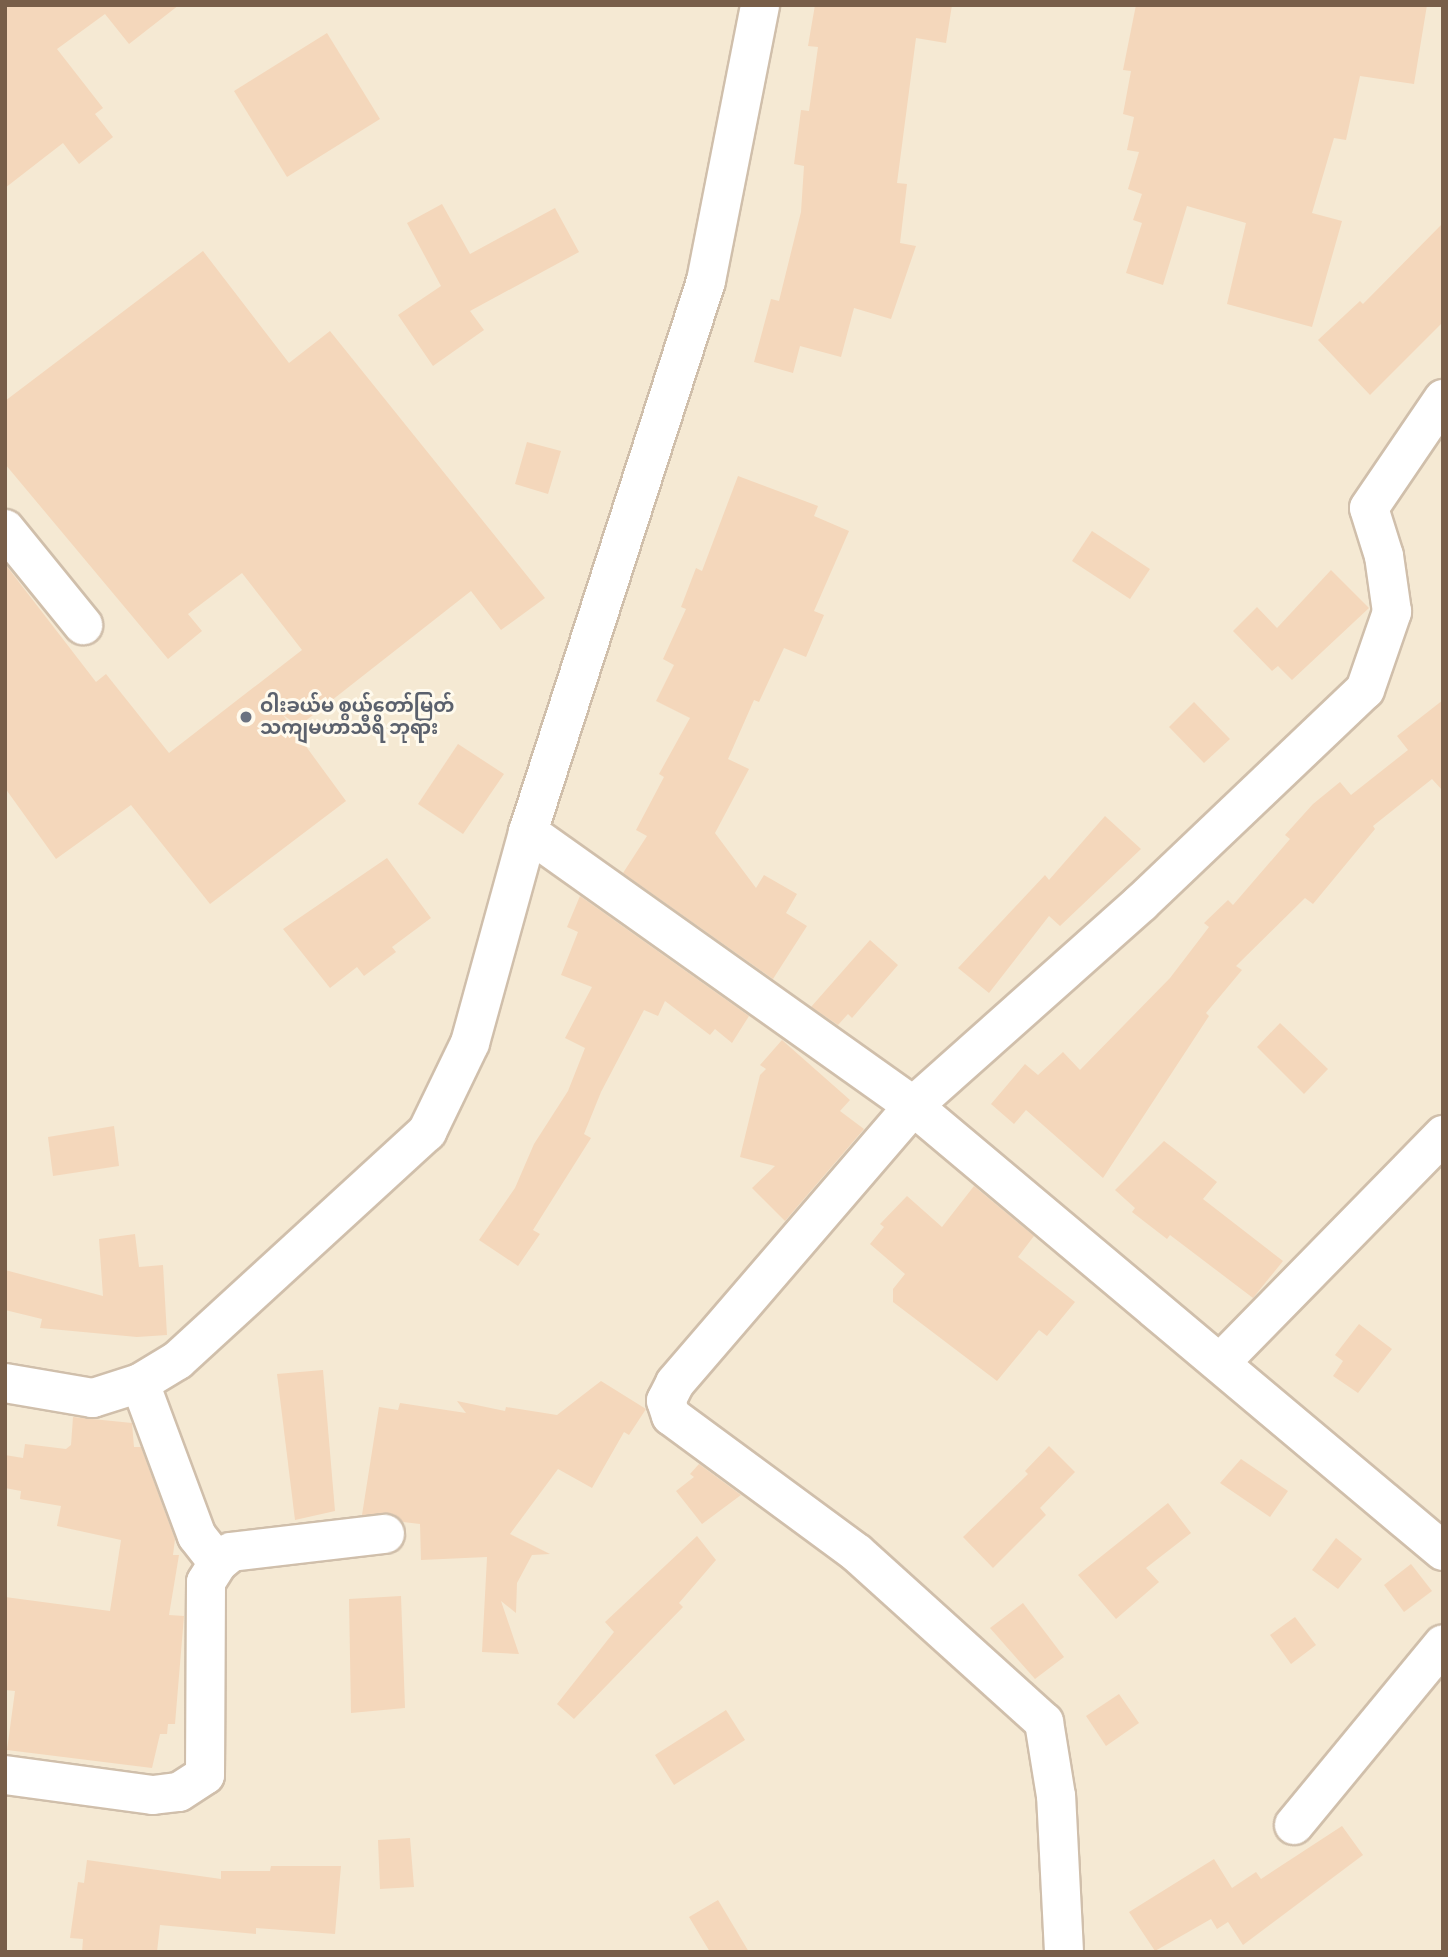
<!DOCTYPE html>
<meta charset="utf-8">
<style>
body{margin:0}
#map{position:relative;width:1448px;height:1957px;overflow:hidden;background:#fdf6e5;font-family:"Public Sans","Noto Sans Myanmar",sans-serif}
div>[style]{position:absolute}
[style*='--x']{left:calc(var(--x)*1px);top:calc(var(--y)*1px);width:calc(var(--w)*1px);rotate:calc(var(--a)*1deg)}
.residential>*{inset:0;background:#f5e9d3}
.building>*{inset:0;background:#f4d7bb}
.roads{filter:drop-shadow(2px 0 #d0bfab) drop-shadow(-2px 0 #d0bfab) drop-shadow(0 2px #d0bfab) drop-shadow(0 -2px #d0bfab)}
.minor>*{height:38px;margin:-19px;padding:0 19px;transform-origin:19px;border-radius:19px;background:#fff}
.dots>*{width:19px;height:19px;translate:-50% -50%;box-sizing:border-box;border:4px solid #fffaed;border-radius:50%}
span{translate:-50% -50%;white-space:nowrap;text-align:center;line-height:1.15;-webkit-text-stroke:6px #fffaed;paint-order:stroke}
.worship-label{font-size:19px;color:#5b616d;font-weight:700}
.left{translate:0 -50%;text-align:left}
.frame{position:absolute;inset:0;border:7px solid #785e49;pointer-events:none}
</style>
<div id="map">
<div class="residential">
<i style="clip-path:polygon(5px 5px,1443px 5px,1443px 1952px,5px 1952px)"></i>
</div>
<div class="building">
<i style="clip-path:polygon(5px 5px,179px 5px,129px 44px,105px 14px,57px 49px,103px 108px,95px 114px,113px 137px,79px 164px,63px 143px,5px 188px)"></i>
<i style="clip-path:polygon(815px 5px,952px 5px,946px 43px,916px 38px,897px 183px,907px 184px,900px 243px,916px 246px,891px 319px,854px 308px,841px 357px,800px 346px,793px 373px,754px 362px,771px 299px,779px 301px,801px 212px,804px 166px,794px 164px,801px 110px,809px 111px,818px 47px,808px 46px)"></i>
<i style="clip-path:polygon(1136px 5px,1427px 5px,1414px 84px,1360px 76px,1346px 140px,1334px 138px,1312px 213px,1342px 221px,1312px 327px,1227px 304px,1246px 223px,1187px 206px,1163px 285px,1126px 273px,1142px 223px,1133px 220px,1142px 194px,1128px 189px,1139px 152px,1127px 150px,1134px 117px,1123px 114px,1131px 71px,1123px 70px)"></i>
<i style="clip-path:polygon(327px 33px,380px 119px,287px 177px,234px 91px)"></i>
<i style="clip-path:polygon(442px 204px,470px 254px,555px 208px,579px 252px,470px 311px,484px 330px,433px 366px,398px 315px,441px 286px,407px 223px)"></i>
<i style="clip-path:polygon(1443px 223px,1443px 322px,1370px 395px,1318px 340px,1360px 301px,1363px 304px)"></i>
<i style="clip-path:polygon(203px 251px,289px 363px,330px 331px,545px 598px,501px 630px,471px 591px,299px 726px,283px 715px,346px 801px,210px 904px,131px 805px,56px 859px,5px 788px,5px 564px,96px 682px,106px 674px,169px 753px,302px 650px,242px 573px,188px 614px,202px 631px,168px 659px,5px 464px,5px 401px)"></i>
<i style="clip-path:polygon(527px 442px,561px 451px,548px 494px,515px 484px)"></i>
<i style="clip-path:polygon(738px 476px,818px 506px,814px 516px,849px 531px,814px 611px,824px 615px,806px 657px,784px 648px,759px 702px,754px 700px,728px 759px,749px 769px,715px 833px,756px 888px,764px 875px,797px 894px,786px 913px,807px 926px,773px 979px,623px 873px,647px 836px,636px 830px,664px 777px,659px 774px,690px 718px,656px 701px,674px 665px,663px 659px,686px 609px,681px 607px,696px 568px,702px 571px)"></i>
<i style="clip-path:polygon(1092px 531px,1150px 569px,1130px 599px,1072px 561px)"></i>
<i style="clip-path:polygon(1331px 570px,1369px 608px,1292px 680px,1278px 666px,1272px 671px,1233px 631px,1257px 607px,1277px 628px)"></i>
<i style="clip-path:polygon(1443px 700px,1443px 791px,1432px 779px,1373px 826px,1375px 829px,1313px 904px,1305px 898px,1236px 966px,1242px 970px,1206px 1013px,1209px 1016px,1103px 1178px,1026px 1110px,1014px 1124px,991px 1104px,1025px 1064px,1038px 1075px,1063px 1052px,1080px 1070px,1170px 978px,1209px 927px,1204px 923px,1228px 900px,1233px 905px,1290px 839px,1285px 835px,1313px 804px,1340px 782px,1351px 795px,1408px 750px,1397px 736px)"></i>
<i style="clip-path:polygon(1194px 702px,1230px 739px,1204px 763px,1169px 727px)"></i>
<i style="clip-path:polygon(458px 744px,504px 774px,463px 834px,418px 804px)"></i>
<i style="clip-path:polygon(1105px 816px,1141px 849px,1060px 926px,1049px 916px,989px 993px,958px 968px,1045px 875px,1049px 880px)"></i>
<i style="clip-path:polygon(387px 858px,431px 918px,392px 947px,396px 952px,364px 976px,357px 967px,330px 988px,283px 929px)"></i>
<i style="clip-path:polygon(580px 896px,749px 1016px,732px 1043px,715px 1029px,710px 1035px,665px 1001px,658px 1016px,644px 1010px,601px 1092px,584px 1134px,591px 1138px,533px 1230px,540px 1234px,518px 1266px,479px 1240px,515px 1188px,534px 1144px,568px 1091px,585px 1048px,565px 1038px,592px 987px,561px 975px,578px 932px,567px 927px)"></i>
<i style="clip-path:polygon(870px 940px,898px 965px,852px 1018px,848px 1014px,838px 1025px,811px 1007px)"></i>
<i style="clip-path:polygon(1280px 1023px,1328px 1069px,1304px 1094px,1257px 1047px)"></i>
<i style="clip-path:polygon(782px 1040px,850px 1100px,840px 1111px,864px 1129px,785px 1221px,752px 1188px,775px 1166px,740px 1157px,760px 1075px,766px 1069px,760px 1065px)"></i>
<i style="clip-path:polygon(114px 1126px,119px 1166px,53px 1176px,48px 1137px)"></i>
<i style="clip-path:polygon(1164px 1141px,1217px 1182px,1203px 1199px,1283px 1261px,1253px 1298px,1170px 1235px,1167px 1239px,1132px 1212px,1135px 1208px,1115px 1190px)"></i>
<i style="clip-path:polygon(974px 1186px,1034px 1236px,1018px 1257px,1075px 1302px,1047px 1336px,1039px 1330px,997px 1381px,893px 1302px,893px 1289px,905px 1274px,870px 1244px,884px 1227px,880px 1224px,907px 1196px,942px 1227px)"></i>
<i style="clip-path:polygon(135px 1234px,139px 1267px,163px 1265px,167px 1335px,137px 1337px,40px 1328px,42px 1319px,5px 1310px,5px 1270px,103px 1296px,99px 1239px)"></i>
<i style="clip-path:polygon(1359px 1324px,1392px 1349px,1358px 1393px,1333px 1376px,1343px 1361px,1335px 1355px)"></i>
<i style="clip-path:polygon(323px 1370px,335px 1511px,295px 1520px,277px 1374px)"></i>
<i style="clip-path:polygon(601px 1381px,646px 1409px,629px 1435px,624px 1432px,592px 1488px,558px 1469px,510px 1534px,550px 1554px,532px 1555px,517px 1583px,516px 1613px,501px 1601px,519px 1654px,482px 1652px,487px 1557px,421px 1560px,420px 1524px,403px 1522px,393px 1514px,362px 1515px,379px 1407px,398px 1410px,400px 1403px,466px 1413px,457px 1401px,505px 1411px,506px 1407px,557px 1415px)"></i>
<i style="clip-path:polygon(73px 1417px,132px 1423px,134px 1447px,141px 1447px,175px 1539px,173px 1555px,179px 1555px,169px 1615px,184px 1616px,175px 1724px,168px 1724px,167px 1734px,160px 1734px,152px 1768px,7px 1750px,15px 1691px,5px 1690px,5px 1597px,110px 1611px,121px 1540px,57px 1526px,61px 1506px,20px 1499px,21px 1491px,5px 1488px,5px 1455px,23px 1458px,25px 1444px,66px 1449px,71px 1445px)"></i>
<i style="clip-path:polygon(1049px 1446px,1075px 1472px,1040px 1508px,1046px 1515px,993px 1568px,963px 1537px,1028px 1474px,1025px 1471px)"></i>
<i style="clip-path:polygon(1241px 1459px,1288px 1491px,1270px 1517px,1220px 1483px)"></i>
<i style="clip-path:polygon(699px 1464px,741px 1495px,702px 1524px,676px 1491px,694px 1477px,690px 1474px)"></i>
<i style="clip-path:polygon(1168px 1503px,1191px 1533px,1146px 1568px,1159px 1582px,1116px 1619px,1078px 1575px)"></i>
<i style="clip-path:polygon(697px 1536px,716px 1560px,679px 1603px,683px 1607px,574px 1719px,557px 1704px,614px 1632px,605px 1622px)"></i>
<i style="clip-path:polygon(1336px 1538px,1362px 1559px,1338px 1589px,1312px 1570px)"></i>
<i style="clip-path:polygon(1411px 1564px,1432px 1591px,1404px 1612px,1384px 1585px)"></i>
<i style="clip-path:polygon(401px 1596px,405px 1708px,351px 1713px,349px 1599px)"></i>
<i style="clip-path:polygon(1023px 1603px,1064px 1657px,1035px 1679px,990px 1628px)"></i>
<i style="clip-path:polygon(1295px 1617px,1316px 1645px,1291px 1664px,1270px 1635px)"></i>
<i style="clip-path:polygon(1119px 1694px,1139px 1723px,1106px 1746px,1086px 1716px)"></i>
<i style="clip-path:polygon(726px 1710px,745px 1740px,674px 1785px,655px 1755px)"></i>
<i style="clip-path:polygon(1342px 1826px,1363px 1855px,1243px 1945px,1228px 1922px,1217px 1929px,1211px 1919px,1155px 1951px,1129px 1912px,1214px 1859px,1232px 1888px,1256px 1872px,1261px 1879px)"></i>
<i style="clip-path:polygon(410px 1838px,414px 1887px,380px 1889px,378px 1840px)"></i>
<i style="clip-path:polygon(87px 1860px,221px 1879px,221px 1871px,270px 1871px,271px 1866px,341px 1866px,335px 1934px,256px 1928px,256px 1934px,160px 1925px,157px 1952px,82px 1952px,83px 1939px,70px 1938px,78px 1882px,84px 1883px)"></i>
<i style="clip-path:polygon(718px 1900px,749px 1952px,710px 1952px,689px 1917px)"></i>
</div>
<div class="roads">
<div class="minor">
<i style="--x:5;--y:529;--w:124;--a:50.9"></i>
<i style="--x:528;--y:832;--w:473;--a:35.4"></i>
<i style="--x:913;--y:1106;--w:692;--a:40.02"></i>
<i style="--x:1221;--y:1362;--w:318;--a:-45.6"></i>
<i style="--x:5;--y:1383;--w:89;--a:9.7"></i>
<i style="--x:93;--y:1398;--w:49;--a:-17.7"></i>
<i style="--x:140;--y:1383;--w:44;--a:-31.2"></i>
<i style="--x:178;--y:1360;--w:338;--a:-42.5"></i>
<i style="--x:427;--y:1132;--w:99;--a:-64.2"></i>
<i style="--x:470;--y:1043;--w:219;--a:-74.6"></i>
<i style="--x:528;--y:832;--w:579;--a:-72.1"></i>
<i style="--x:706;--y:281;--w:281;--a:-78.9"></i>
<i style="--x:140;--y:1383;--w:163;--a:69.6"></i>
<i style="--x:197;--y:1536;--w:34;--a:52"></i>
<i style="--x:5;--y:1775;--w:149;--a:7.7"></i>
<i style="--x:153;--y:1795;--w:26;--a:-7"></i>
<i style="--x:179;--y:1792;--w:31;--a:-33"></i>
<i style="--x:205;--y:1775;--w:193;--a:-89.7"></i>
<i style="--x:206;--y:1582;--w:22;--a:-58"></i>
<i style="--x:218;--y:1563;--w:17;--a:-40"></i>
<i style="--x:231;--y:1552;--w:155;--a:-6.7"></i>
<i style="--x:1294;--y:1825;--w:234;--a:-50.5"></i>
<i style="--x:1064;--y:1952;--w:156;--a:-92.9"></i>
<i style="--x:1056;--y:1796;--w:75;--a:-99.2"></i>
<i style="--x:1044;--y:1722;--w:252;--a:-137.9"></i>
<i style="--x:857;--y:1553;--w:231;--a:-143.6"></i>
<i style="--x:671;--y:1416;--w:16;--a:-108"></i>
<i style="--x:666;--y:1401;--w:20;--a:-63"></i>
<i style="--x:675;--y:1383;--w:365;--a:-49.3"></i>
<i style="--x:913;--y:1106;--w:305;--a:-41.7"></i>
<i style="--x:1141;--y:903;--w:309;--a:-43.6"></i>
<i style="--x:1365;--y:690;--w:83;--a:-70.9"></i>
<i style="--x:1392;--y:612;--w:57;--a:-98.1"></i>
<i style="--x:1384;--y:556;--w:50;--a:-107.4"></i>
<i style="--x:1369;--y:508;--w:132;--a:-55.8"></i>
</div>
</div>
<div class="dots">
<i style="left:246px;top:717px;background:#6b7280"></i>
</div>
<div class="worship-label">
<span class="left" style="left:260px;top:717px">ဝါးခယ်မ စွယ်တော်မြတ်<br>သကျမဟာသီရိ ဘုရား</span>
</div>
<div class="frame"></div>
</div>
